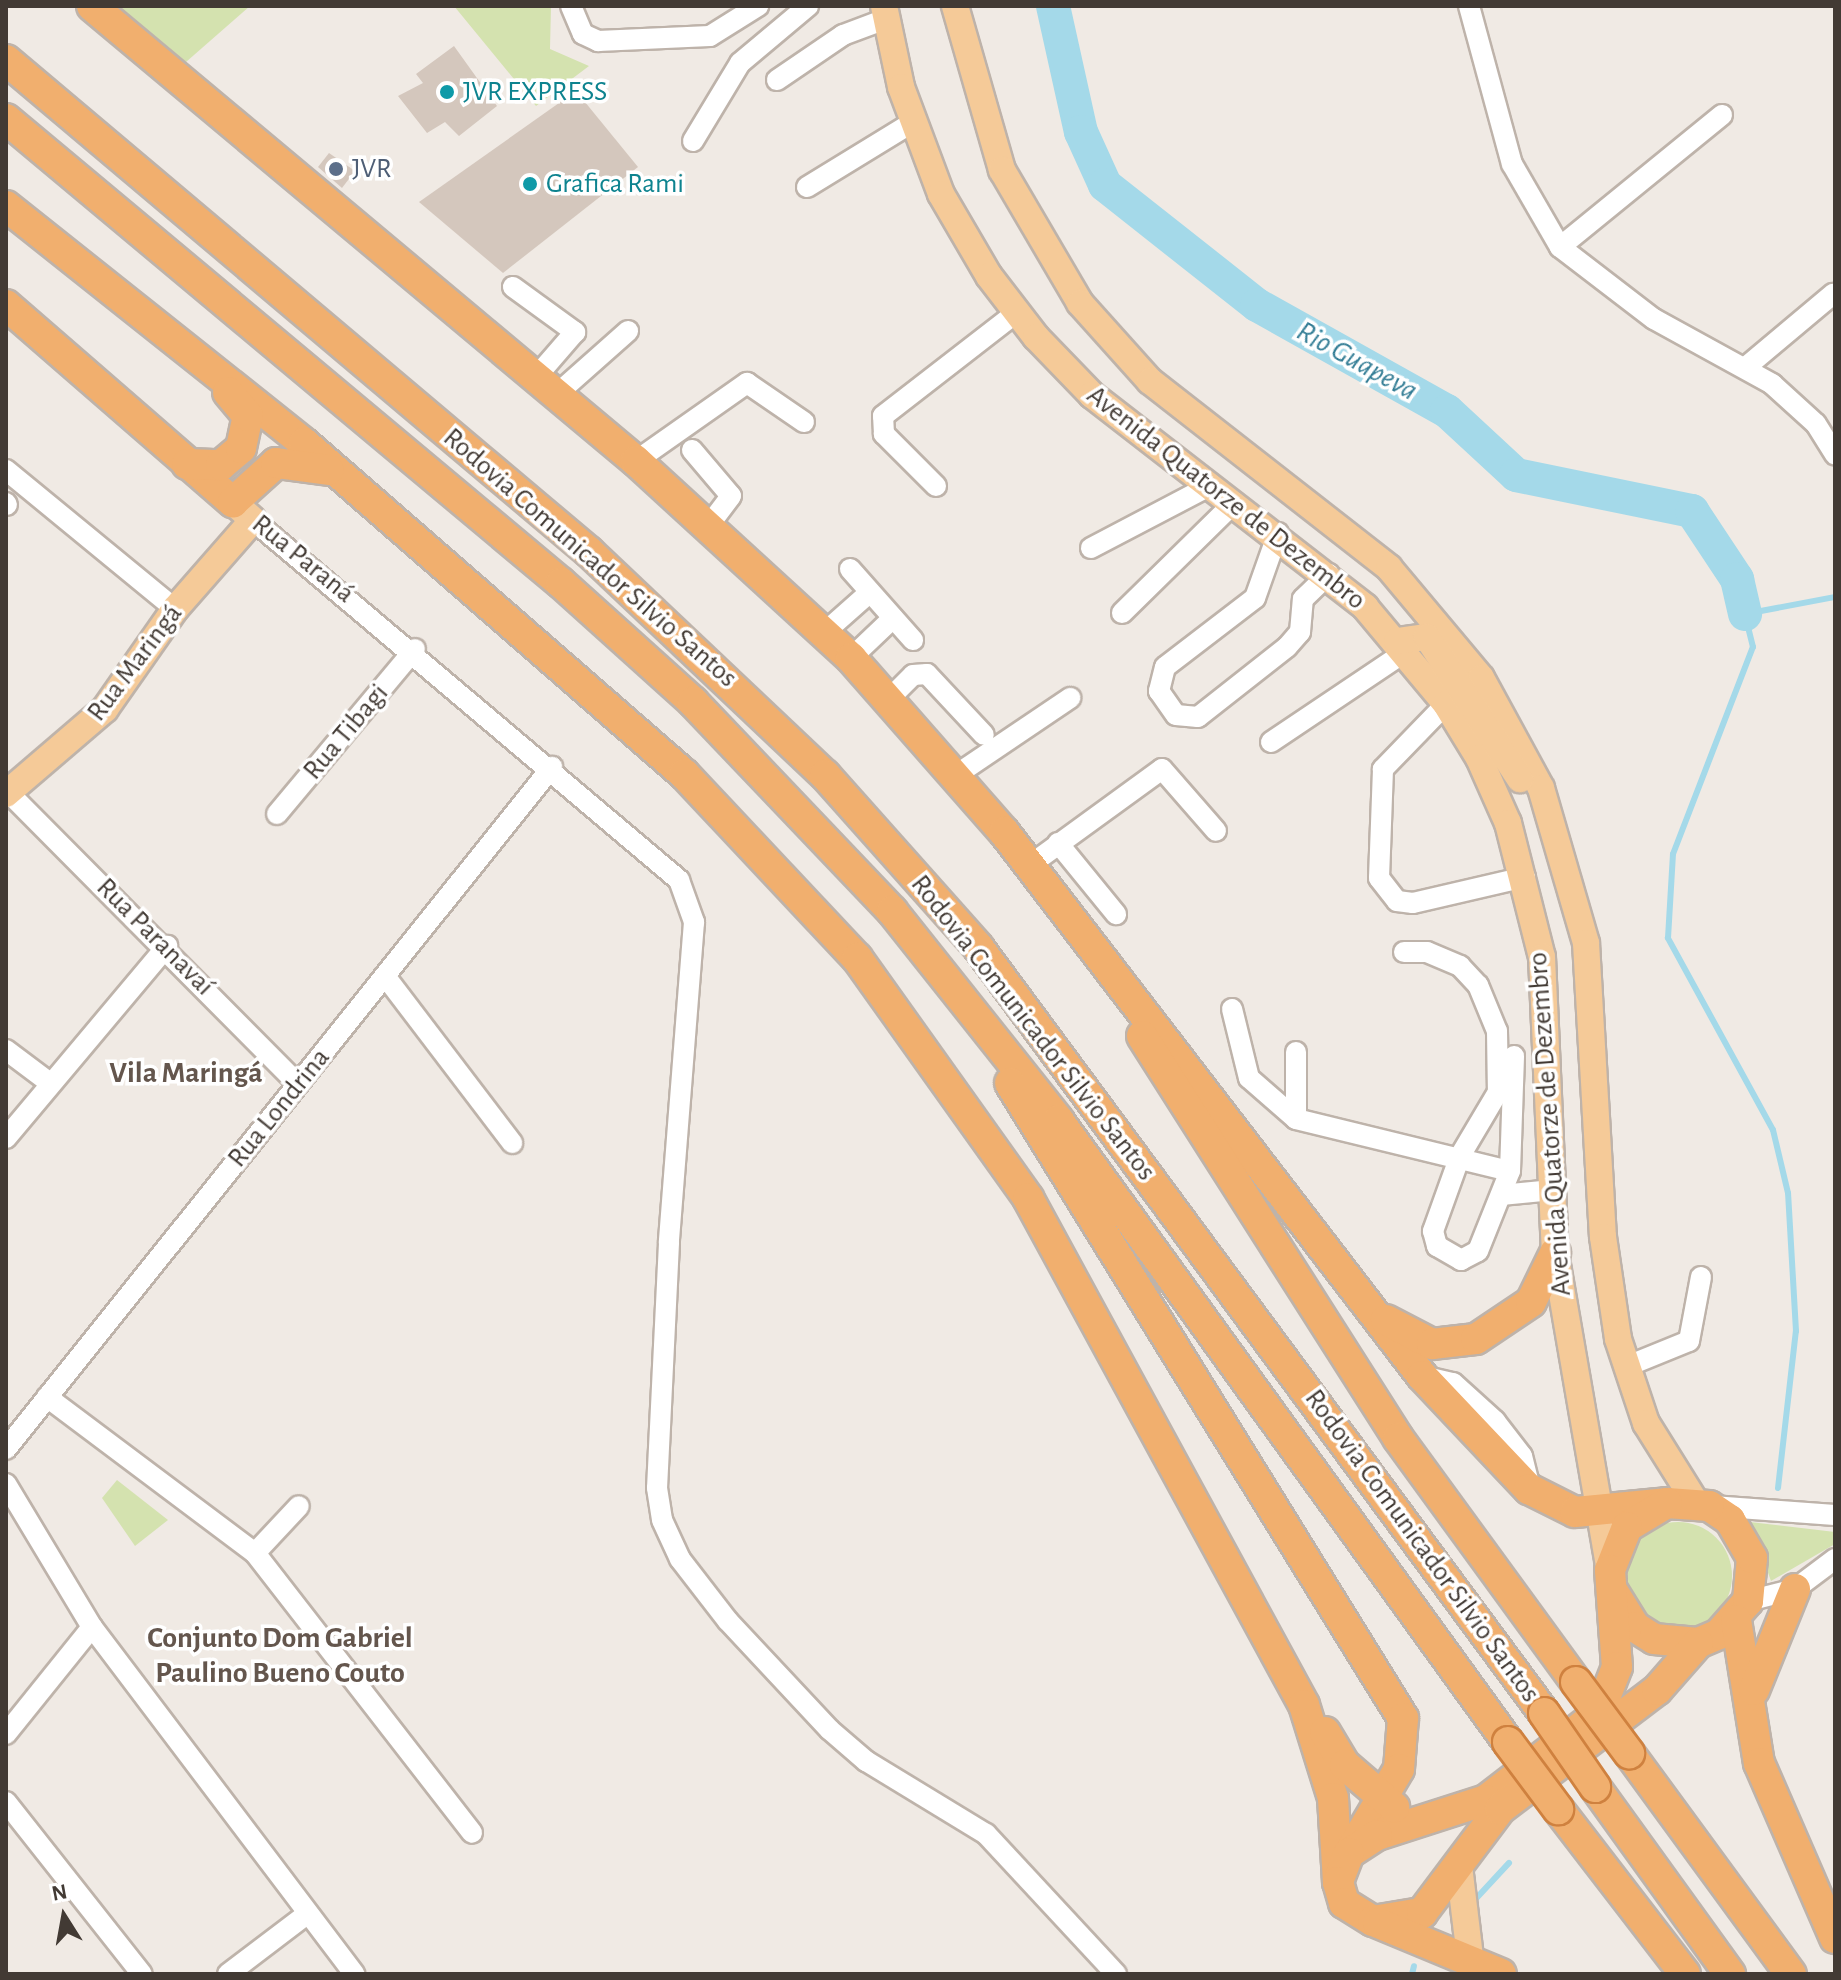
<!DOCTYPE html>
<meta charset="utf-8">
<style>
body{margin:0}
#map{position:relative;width:1841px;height:1980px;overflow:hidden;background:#f0eae4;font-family:"Alegreya Sans",sans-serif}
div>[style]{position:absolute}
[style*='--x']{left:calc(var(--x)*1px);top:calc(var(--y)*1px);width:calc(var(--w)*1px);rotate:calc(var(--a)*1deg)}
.green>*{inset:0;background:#d4e2af}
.round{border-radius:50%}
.stream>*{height:6px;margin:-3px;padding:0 3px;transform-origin:3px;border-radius:3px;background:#a4d9e9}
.river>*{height:34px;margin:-17px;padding:0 17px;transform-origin:17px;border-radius:17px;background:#a4d9e9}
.building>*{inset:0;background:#d4c7bd}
.roads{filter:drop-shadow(2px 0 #beb3aa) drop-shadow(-2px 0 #beb3aa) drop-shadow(0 2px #beb3aa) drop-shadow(0 -2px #beb3aa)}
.minor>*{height:20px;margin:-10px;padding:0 10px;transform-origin:10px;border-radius:10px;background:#fff}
.major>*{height:26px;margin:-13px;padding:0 13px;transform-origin:13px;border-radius:13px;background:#f5ca98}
.highway>*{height:30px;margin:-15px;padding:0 15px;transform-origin:15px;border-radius:15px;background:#f1af6e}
.bridges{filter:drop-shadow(2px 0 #cf813f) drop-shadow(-2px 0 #cf813f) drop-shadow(0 2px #cf813f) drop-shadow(0 -2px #cf813f)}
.highway-bridge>*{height:30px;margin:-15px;padding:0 15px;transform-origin:15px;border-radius:15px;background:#f1af6e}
.dots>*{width:22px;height:22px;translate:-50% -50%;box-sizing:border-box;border:4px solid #fff;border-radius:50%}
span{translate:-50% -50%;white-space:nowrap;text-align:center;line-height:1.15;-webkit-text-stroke:7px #fff;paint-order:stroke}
.culture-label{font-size:28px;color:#0d838f}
.left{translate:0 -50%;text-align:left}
.service-label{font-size:28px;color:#4e5e75}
.street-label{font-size:28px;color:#423a34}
.water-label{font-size:30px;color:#337d95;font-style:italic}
.neighbourhood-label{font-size:30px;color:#64564d;font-weight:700}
.frame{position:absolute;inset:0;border:8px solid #423a34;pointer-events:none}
.north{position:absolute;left:24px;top:1876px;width:80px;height:80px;-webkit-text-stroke:6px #fff;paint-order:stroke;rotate:349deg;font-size:22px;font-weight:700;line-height:32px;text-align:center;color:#423a34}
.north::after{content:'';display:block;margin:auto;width:28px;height:36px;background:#423a34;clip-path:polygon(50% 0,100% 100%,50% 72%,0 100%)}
</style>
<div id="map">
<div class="green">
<i style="clip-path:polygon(112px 6px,250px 6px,186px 62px)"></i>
<i style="clip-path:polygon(454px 6px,551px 6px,550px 49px,589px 66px,536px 106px)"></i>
<i style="clip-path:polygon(117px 1480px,168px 1520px,135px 1546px,102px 1498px)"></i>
<i class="round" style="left:1624px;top:1522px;width:108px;height:108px"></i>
<i style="clip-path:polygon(1750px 1522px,1835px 1532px,1835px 1544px,1771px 1581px)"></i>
</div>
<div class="stream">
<i style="--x:1778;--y:1488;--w:158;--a:-83.5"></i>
<i style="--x:1796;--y:1331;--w:138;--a:-93.3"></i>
<i style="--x:1788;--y:1193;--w:65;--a:-103.4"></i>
<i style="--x:1773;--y:1130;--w:219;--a:-118.7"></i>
<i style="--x:1668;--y:938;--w:84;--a:-86.6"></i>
<i style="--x:1673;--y:854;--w:222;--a:-68.9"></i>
<i style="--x:1753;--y:647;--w:34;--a:-104"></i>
<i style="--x:1745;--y:614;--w:92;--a:-10.7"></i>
<i style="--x:1471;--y:1904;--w:56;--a:-47.2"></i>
<i style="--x:1412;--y:1974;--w:8;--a:-76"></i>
</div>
<div class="river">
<i style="--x:1053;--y:6;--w:129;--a:77.5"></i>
<i style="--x:1081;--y:132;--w:58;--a:65.6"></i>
<i style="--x:1105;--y:185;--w:194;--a:38.3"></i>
<i style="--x:1257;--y:305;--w:218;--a:29.2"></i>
<i style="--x:1447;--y:411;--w:94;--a:42.8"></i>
<i style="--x:1516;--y:475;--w:180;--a:11.6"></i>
<i style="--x:1692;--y:511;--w:82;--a:56.5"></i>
<i style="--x:1737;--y:579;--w:36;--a:77"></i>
</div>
<div class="building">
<i style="clip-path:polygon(454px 46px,497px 106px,459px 136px,445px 122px,427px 133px,398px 96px,423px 83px,416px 74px)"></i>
<i style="clip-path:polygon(576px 91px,638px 167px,503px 273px,419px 202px)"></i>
<i style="clip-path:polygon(329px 153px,355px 171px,342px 188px,318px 167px)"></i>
</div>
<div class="roads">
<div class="minor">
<i style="--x:571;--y:6;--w:30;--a:67"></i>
<i style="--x:583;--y:34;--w:17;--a:25"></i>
<i style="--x:598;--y:41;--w:112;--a:-2.6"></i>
<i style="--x:710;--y:36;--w:57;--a:-32"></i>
<i style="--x:1469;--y:6;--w:164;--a:74.8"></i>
<i style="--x:1512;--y:164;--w:96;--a:60"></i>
<i style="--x:1560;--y:247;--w:118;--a:37.5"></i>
<i style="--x:1654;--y:319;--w:135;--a:28.8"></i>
<i style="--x:1772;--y:384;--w:59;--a:42.3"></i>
<i style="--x:1816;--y:424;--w:36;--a:58"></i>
<i style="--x:777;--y:80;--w:80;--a:-34.3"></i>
<i style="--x:843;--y:35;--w:46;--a:-20.4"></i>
<i style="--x:693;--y:141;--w:91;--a:-58.9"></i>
<i style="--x:740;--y:63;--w:89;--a:-40"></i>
<i style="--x:807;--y:187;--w:124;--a:-31.5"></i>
<i style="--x:1560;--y:247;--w:209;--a:-39.2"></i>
<i style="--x:513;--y:287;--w:77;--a:36"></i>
<i style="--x:575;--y:332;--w:60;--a:130.9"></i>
<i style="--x:1746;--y:367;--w:114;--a:-40"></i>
<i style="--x:557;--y:394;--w:95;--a:-41.6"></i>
<i style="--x:692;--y:450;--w:60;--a:49.7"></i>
<i style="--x:731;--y:496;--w:36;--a:127"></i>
<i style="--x:636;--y:461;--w:136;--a:-35.1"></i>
<i style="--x:747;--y:383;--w:69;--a:34.4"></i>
<i style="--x:6;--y:470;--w:219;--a:39.4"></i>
<i style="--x:936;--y:486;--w:74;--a:-135"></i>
<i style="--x:884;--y:434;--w:18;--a:-93"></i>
<i style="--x:883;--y:416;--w:170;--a:-37.8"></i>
<i style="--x:6;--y:503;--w:2;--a:63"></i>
<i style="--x:253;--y:520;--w:558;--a:40.2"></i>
<i style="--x:679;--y:880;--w:45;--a:70.3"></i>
<i style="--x:694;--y:922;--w:322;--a:94.5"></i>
<i style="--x:669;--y:1243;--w:245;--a:92.8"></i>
<i style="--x:657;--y:1488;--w:32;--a:81"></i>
<i style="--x:662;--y:1520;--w:43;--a:65.2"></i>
<i style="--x:680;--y:1559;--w:78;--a:52.3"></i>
<i style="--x:728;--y:1621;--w:149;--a:46.9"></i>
<i style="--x:830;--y:1730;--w:48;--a:40.7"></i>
<i style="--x:866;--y:1761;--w:140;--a:31.3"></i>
<i style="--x:986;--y:1834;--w:191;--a:47.1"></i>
<i style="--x:1278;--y:533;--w:69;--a:109.5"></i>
<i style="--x:1255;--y:598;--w:113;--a:142.5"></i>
<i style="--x:1165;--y:667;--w:25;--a:104"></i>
<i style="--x:1159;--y:691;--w:29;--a:55"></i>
<i style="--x:1176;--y:715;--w:22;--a:5"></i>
<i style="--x:1198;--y:717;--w:113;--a:-38.2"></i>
<i style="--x:1287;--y:647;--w:20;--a:-49"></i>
<i style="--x:1300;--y:632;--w:33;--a:-85"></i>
<i style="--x:1303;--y:599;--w:36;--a:-44"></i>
<i style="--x:1091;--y:548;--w:136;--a:-27.7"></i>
<i style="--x:850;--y:569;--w:95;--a:48.4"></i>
<i style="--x:1122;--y:613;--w:158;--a:-44.5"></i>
<i style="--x:825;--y:632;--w:60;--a:-41.6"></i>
<i style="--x:851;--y:658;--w:58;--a:-43.6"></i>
<i style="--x:889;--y:699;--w:34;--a:-45"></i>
<i style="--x:913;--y:675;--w:14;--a:-4"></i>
<i style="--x:927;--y:674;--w:83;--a:46.9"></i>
<i style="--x:1446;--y:704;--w:91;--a:134.1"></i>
<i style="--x:1383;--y:769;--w:109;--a:92.1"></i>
<i style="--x:1379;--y:878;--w:29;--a:52"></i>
<i style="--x:1397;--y:901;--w:16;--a:7"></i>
<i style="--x:1413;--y:903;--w:115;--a:-13.1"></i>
<i style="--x:1271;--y:742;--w:161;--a:-33.9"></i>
<i style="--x:956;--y:775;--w:138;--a:-34"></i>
<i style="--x:9;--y:793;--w:410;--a:45.2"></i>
<i style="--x:277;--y:814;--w:215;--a:-50.1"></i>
<i style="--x:1058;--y:843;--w:92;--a:50.8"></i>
<i style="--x:1030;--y:865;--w:163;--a:-36"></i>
<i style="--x:1162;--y:769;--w:82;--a:48.9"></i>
<i style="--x:1404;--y:952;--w:23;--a:0"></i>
<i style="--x:1427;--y:952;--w:36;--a:23"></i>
<i style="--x:1460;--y:966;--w:26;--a:47"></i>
<i style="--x:1478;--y:985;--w:50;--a:67.6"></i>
<i style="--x:1497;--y:1031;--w:61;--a:89.1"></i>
<i style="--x:1498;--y:1092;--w:74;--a:120.7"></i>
<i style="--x:1460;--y:1156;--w:80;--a:109.8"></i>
<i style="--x:1433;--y:1231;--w:16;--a:75"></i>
<i style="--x:1437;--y:1246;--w:28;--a:30"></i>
<i style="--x:1461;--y:1260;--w:19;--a:-28"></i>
<i style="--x:1478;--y:1251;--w:86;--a:-68.2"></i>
<i style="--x:1510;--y:1171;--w:115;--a:-88"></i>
<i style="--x:385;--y:976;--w:210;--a:52.7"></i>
<i style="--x:1232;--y:1009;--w:71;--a:76.2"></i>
<i style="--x:1249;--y:1078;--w:62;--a:41.1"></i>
<i style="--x:6;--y:1050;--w:55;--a:36.9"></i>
<i style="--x:1296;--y:1052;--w:67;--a:90"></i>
<i style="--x:1296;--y:1119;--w:220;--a:13.7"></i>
<i style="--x:6;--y:1138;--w:251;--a:-50"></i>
<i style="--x:1501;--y:1195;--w:52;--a:-5.5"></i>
<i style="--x:1625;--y:1367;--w:69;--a:-22.1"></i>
<i style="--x:1689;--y:1341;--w:65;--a:-79.4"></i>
<i style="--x:1422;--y:1376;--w:32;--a:13"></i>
<i style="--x:1453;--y:1383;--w:57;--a:42.1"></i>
<i style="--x:1495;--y:1421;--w:44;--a:52.4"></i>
<i style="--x:1522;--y:1456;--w:30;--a:76"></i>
<i style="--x:47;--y:1397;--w:260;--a:36.9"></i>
<i style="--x:255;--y:1553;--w:354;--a:52.2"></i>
<i style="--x:6;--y:1449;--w:874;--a:-51.32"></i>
<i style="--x:6;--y:1484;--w:167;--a:59"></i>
<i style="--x:92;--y:1627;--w:435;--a:52.9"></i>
<i style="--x:1712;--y:1506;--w:123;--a:4.2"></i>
<i style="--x:255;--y:1553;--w:64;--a:-46.9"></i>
<i style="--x:1748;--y:1601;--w:49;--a:-14.3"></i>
<i style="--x:1795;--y:1589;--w:50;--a:-36.9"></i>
<i style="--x:6;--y:1734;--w:137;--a:-51.2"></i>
<i style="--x:6;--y:1802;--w:219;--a:51.7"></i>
<i style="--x:228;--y:1974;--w:99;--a:-37.2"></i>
</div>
<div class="major">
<i style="--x:884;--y:6;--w:83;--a:78.1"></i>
<i style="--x:901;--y:87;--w:114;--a:69.5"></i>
<i style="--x:941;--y:194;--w:95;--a:59.7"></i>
<i style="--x:989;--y:276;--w:77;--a:52.4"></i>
<i style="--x:1036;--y:337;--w:81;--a:46"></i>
<i style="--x:1092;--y:395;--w:346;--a:37.8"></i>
<i style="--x:1365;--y:607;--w:126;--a:50.1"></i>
<i style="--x:1446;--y:704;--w:63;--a:58.6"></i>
<i style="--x:1479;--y:758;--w:71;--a:66"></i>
<i style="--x:1508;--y:823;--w:138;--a:75.8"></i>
<i style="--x:1542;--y:957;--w:296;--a:87.5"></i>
<i style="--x:1555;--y:1253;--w:322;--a:80.2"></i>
<i style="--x:955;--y:6;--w:171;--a:74"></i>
<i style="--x:1002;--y:170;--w:154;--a:59.6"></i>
<i style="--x:1080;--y:303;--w:105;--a:48.1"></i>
<i style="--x:1150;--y:381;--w:303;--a:38"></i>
<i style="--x:1389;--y:568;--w:143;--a:50.1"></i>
<i style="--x:1481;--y:678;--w:125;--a:61.4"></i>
<i style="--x:1541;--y:788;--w:161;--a:73.8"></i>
<i style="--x:1586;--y:943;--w:294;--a:86.7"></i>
<i style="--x:1603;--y:1237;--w:103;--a:81.6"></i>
<i style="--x:1618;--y:1339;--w:89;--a:71.6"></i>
<i style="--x:1646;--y:1423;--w:94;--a:58"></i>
<i style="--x:1397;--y:641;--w:30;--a:-8"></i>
<i style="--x:1427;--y:637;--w:170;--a:56.8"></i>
<i style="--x:6;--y:794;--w:130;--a:-40.6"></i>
<i style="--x:105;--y:709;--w:122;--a:-55"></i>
<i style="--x:175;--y:609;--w:118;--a:-48.8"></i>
<i style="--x:253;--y:520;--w:27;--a:-138"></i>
<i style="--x:1459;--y:1866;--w:109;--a:83.1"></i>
</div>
<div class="highway">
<i style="--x:92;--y:6;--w:709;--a:39.91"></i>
<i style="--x:636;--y:461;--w:292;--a:42.5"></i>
<i style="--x:851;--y:658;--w:232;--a:48.7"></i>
<i style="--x:1004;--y:832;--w:686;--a:52.46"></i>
<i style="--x:1422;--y:1376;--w:156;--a:46.6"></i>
<i style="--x:1529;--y:1489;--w:51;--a:26.6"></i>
<i style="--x:1575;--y:1512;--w:92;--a:-5.6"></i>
<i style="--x:6;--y:60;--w:763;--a:40.16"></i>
<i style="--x:589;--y:552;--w:325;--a:43.4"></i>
<i style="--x:825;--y:775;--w:230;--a:48.3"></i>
<i style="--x:978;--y:947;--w:952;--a:53.54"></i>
<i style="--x:6;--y:119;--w:723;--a:39.9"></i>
<i style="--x:561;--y:583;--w:178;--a:42"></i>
<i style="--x:693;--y:702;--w:289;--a:46.4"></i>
<i style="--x:892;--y:911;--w:267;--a:51.5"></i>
<i style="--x:1058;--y:1120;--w:768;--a:54.12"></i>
<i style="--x:6;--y:206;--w:381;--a:38.5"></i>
<i style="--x:304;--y:443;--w:504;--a:41.06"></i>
<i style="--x:684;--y:774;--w:253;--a:46.8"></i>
<i style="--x:857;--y:958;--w:295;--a:54.5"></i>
<i style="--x:1028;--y:1198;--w:577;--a:61.44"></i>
<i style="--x:1304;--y:1705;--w:97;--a:72.7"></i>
<i style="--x:1333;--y:1798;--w:84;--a:86.6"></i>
<i style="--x:6;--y:305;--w:301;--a:41"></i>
<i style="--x:233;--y:502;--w:58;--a:-42.2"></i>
<i style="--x:276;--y:463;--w:53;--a:7.5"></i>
<i style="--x:187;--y:464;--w:34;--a:2"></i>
<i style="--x:221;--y:465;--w:26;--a:-40"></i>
<i style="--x:241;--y:448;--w:33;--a:-78"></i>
<i style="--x:248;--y:416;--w:31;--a:-130"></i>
<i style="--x:1142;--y:1036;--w:477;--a:57.5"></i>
<i style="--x:1398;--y:1438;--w:302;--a:53.9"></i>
<i style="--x:1010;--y:1083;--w:747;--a:58.25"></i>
<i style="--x:1403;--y:1718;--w:51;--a:94.5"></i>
<i style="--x:1399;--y:1769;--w:96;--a:120.6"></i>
<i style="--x:1386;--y:1320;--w:52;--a:27.6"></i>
<i style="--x:1432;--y:1344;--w:44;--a:-6.5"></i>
<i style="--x:1476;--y:1339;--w:66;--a:-33.9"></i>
<i style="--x:1531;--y:1302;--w:55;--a:-63.9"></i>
<i style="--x:1612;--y:1590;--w:44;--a:58.1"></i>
<i style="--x:1635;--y:1627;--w:22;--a:32"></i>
<i style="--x:1654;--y:1639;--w:44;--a:5.2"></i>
<i style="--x:1698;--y:1643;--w:23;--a:-23"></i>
<i style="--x:1719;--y:1634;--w:44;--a:-48.7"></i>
<i style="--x:1748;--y:1601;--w:43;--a:-84.7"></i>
<i style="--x:1752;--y:1558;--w:44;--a:-120.1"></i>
<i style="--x:1730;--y:1520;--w:25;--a:-146"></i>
<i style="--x:1709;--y:1506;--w:42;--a:-175.9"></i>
<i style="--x:1667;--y:1503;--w:47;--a:149"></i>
<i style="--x:1627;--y:1527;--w:46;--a:111.6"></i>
<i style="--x:1610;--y:1570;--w:97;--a:85.9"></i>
<i style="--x:1617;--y:1667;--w:49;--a:111.4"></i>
<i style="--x:1599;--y:1713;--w:143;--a:142.4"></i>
<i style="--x:1486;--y:1800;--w:114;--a:162.2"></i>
<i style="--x:1377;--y:1835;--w:33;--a:147"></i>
<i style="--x:1349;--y:1853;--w:31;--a:111"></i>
<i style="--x:1338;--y:1882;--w:22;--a:74"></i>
<i style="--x:1344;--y:1903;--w:34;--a:32"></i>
<i style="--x:1373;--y:1921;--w:50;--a:-9.3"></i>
<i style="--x:1422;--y:1913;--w:130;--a:-53.1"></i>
<i style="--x:1500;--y:1809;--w:197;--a:-37.2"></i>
<i style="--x:1657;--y:1690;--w:62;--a:-48.9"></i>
<i style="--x:1736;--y:1620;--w:145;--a:80.9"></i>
<i style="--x:1759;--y:1763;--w:191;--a:66.5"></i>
<i style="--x:1754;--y:1690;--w:109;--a:-67.9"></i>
<i style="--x:1325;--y:1732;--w:39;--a:59"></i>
<i style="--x:1345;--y:1765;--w:65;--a:40.6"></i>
<i style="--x:1629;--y:1753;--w:274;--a:53.8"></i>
<i style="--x:1595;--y:1787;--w:231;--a:54.2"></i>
<i style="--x:1558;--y:1809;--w:208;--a:52.4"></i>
<i style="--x:1378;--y:1923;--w:133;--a:22.5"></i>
</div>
</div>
<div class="bridges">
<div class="highway-bridge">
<i style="--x:1576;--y:1682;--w:89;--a:53.3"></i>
<i style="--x:1544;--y:1713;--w:90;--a:55.4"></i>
<i style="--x:1508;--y:1742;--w:84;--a:53.3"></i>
</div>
</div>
<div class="dots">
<i style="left:447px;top:92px;background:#0f9aa8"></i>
<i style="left:336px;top:169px;background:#5c6f8a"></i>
<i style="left:530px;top:184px;background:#0f9aa8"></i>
</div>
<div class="culture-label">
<span class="left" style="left:463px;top:92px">JVR EXPRESS</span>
<span class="left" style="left:546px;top:184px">Grafica Rami</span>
</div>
<div class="service-label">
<span class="left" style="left:352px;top:169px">JVR</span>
</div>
<div class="street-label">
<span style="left:1226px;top:498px;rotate:38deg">Avenida Quatorze de Dezembro</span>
<span style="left:590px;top:558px;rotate:41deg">Rodovia Comunicador Silvio Santos</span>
<span style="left:303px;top:559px;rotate:39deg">Rua Paraná</span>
<span style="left:135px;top:663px;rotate:-53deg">Rua Maringá</span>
<span style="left:346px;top:732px;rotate:-50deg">Rua Tibagi</span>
<span style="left:155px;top:937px;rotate:45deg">Rua Paranavaí</span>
<span style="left:1033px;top:1028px;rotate:52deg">Rodovia Comunicador Silvio Santos</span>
<span style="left:279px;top:1108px;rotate:-51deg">Rua Londrina</span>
<span style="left:1550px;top:1124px;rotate:-94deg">Avenida Quatorze de Dezembro</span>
<span style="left:1422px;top:1546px;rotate:54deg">Rodovia Comunicador Silvio Santos</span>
</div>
<div class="water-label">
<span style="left:1357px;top:361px;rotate:29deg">Rio Guapeva</span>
</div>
<div class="neighbourhood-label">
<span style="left:186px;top:1073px">Vila Maringá</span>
<span style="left:280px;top:1655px">Conjunto Dom Gabriel<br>Paulino Bueno Couto</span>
</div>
<div class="frame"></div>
<div class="north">N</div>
</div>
